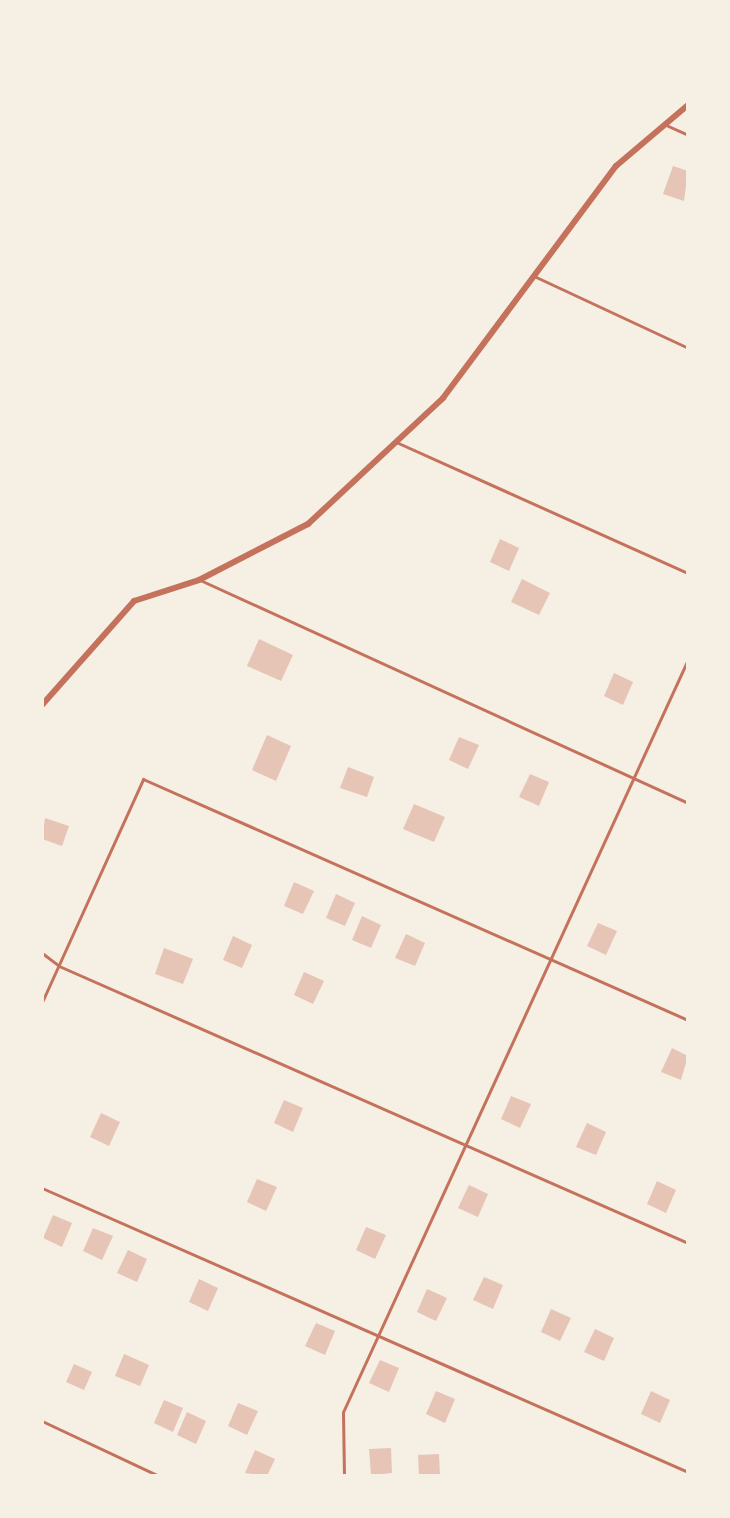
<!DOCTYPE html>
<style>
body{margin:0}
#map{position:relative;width:730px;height:1518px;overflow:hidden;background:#f6efe4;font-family:"PT Sans Narrow",sans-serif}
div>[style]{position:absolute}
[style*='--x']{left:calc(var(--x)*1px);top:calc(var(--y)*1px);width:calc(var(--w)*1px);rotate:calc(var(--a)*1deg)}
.building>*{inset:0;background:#e6c5b7}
.service>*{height:3px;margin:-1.5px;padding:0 1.5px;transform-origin:1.5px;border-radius:1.5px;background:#c5725c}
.minor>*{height:6px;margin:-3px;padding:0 3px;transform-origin:3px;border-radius:3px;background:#c5725c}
span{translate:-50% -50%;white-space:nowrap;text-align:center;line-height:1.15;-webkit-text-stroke:8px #f6efe4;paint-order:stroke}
.frame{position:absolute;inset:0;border:44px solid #f6efe4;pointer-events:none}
</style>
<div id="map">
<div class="building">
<i style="clip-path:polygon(673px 166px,688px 171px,684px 201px,663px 194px)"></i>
<i style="clip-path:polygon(500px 539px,519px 548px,509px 571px,490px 562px)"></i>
<i style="clip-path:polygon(522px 579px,550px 593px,539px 615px,511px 602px)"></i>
<i style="clip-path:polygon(259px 639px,293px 655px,281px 681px,247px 666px)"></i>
<i style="clip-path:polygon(614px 673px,633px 682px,623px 705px,604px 696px)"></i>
<i style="clip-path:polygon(267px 735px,291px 746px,276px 781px,252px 770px)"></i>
<i style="clip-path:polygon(459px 737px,479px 745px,468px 769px,449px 760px)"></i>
<i style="clip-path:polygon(348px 767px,374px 777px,367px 797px,340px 788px)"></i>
<i style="clip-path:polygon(530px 774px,549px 782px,539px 806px,519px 797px)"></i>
<i style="clip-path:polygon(414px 804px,445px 817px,434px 842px,403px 829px)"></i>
<i style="clip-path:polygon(45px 818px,69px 826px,62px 846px,42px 839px)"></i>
<i style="clip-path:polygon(294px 882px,314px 891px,303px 914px,284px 906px)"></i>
<i style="clip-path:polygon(336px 894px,355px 903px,345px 926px,326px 918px)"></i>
<i style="clip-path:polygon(362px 916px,381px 925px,371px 948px,352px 940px)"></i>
<i style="clip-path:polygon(598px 923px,617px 931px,606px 955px,587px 946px)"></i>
<i style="clip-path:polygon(406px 934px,425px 943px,415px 966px,395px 958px)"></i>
<i style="clip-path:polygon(233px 936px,252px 945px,242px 968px,223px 960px)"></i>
<i style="clip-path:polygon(164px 948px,193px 959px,183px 984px,155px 974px)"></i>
<i style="clip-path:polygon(304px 972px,324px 981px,313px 1004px,294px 995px)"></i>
<i style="clip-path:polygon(672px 1048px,688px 1056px,681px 1080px,661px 1072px)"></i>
<i style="clip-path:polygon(511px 1096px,531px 1104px,520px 1128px,501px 1119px)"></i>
<i style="clip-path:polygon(284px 1100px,303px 1108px,293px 1132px,274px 1123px)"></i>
<i style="clip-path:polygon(101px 1113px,120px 1122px,109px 1146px,90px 1137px)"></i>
<i style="clip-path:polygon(587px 1123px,606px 1132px,596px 1155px,576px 1147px)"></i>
<i style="clip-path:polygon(257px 1179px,277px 1187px,266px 1211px,247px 1202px)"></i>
<i style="clip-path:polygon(657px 1181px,676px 1190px,666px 1213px,647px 1204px)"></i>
<i style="clip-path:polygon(469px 1185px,488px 1194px,478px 1217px,458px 1208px)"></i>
<i style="clip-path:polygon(53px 1215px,72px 1223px,62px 1247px,43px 1238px)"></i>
<i style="clip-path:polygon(366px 1227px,386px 1235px,375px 1259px,356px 1250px)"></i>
<i style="clip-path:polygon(93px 1228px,113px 1236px,102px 1260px,83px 1251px)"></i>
<i style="clip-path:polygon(128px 1250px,147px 1259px,137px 1282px,117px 1273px)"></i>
<i style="clip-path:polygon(484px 1277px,503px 1285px,493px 1309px,473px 1300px)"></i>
<i style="clip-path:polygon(199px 1279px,218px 1288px,208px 1311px,189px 1302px)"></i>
<i style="clip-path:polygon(427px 1289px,447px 1298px,436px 1321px,417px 1312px)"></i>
<i style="clip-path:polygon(551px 1309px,571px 1318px,560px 1341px,541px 1332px)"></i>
<i style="clip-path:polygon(316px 1323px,335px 1331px,325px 1355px,305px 1346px)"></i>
<i style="clip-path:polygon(595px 1329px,614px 1338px,604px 1361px,584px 1352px)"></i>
<i style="clip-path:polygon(124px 1354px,149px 1365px,140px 1386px,115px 1376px)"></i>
<i style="clip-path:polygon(380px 1360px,399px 1368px,389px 1392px,369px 1383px)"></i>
<i style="clip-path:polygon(74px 1364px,92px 1372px,84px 1390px,66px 1382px)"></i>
<i style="clip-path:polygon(436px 1391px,455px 1399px,445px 1423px,426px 1414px)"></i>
<i style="clip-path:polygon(651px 1391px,670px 1400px,660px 1423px,641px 1414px)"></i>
<i style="clip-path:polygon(164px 1400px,183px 1408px,173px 1432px,154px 1423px)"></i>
<i style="clip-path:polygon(238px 1403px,258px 1411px,247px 1435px,228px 1426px)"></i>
<i style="clip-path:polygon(187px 1412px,206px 1421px,196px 1444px,177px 1435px)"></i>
<i style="clip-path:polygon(391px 1448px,392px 1473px,371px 1475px,369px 1449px)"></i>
<i style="clip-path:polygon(255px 1450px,275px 1459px,267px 1476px,245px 1473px)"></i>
<i style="clip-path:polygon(439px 1454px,440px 1476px,419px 1476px,418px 1455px)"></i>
</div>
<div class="service">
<i style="--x:666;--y:125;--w:24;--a:24"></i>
<i style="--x:536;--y:277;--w:168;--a:25"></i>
<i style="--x:396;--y:442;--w:320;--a:24.2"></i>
<i style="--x:200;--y:580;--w:537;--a:24.56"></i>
<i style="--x:42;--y:953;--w:21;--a:37"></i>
<i style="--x:59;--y:966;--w:687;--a:23.77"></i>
<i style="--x:42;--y:1002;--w:245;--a:-65.6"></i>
<i style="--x:143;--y:779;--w:596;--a:23.86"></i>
<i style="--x:42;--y:1188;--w:706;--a:23.73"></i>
<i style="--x:42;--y:1421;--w:129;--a:25.2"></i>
<i style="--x:344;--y:1476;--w:64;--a:-90.9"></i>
<i style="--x:343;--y:1412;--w:828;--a:-65.38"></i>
</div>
<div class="minor">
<i style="--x:42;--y:705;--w:139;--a:-48.5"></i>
<i style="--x:134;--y:601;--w:68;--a:-17.9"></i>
<i style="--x:199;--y:580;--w:123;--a:-27.2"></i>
<i style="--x:308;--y:524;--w:185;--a:-43"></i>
<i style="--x:443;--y:398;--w:289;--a:-53.3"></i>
<i style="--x:616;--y:166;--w:94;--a:-40.3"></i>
</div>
<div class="frame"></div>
</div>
